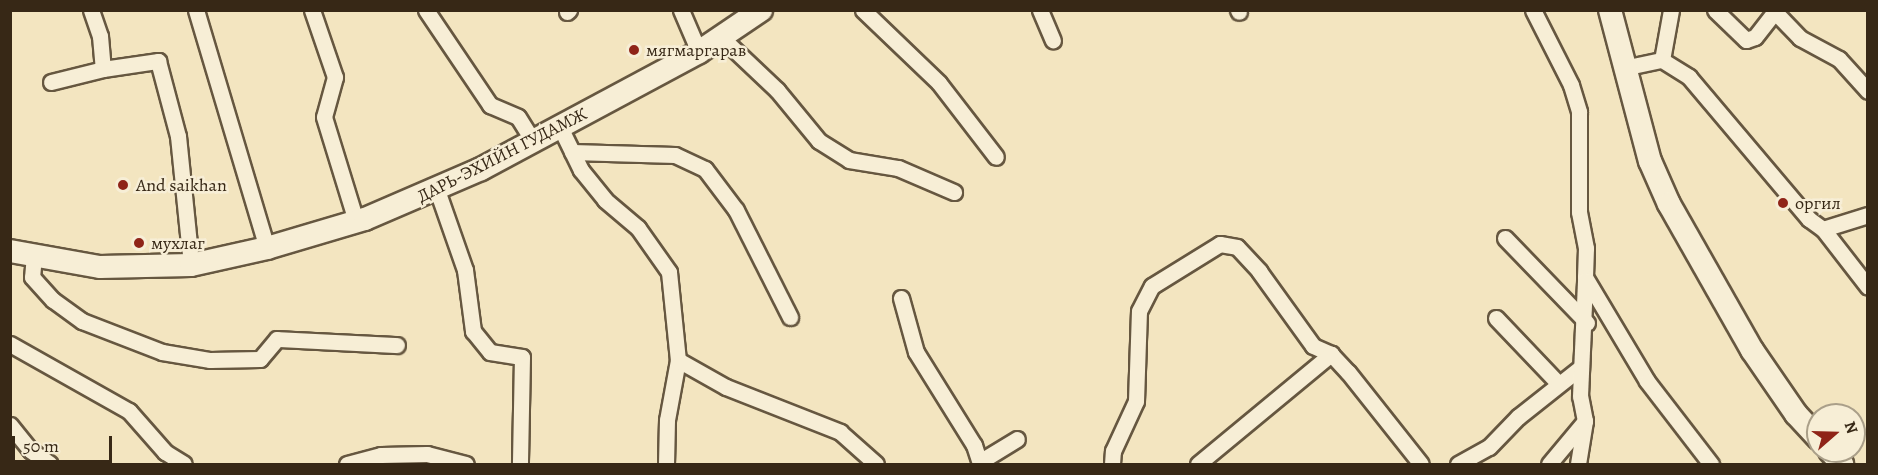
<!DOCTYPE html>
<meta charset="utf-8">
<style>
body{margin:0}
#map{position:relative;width:1878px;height:475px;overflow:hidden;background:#f3e5c0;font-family:Alegreya,serif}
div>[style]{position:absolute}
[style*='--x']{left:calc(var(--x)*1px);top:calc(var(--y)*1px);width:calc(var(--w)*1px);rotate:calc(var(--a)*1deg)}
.roads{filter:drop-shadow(2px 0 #665740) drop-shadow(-2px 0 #665740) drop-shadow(0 2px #665740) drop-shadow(0 -2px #665740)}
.minor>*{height:15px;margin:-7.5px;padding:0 7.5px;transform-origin:7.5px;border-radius:7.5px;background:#f7eed6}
.secondary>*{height:22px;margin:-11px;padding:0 11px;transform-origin:11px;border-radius:11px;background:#f7eed6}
.dots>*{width:16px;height:16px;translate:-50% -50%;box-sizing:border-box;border:3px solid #f7eed6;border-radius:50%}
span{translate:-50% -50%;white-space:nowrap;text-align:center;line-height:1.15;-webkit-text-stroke:5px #f7eed6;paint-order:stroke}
.poi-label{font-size:18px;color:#372816}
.left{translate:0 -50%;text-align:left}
.street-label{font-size:18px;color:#372816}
.frame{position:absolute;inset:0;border:12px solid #372816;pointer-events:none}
.north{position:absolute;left:1806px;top:403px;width:60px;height:60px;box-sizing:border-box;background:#f7eed6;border:2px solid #aa9f89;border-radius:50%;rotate:70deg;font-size:16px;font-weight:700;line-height:24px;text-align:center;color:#372816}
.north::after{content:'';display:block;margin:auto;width:21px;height:27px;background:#8f2418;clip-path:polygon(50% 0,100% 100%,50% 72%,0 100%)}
.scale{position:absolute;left:12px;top:436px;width:100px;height:27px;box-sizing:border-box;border:3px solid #372816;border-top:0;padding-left:8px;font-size:18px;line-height:21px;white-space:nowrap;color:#372816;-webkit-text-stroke:4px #f7eed6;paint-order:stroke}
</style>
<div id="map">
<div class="roads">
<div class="minor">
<i style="--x:91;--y:10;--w:28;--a:71"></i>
<i style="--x:100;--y:36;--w:33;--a:85"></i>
<i style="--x:196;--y:10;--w:248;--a:73.4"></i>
<i style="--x:312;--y:10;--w:71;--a:71.1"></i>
<i style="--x:335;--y:77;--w:41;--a:105.4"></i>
<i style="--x:324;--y:117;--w:109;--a:72.9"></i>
<i style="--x:426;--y:10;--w:115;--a:56"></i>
<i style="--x:490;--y:105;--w:30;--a:23"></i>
<i style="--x:518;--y:117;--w:28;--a:58"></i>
<i style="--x:681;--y:10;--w:46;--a:66.8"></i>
<i style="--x:863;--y:10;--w:105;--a:43.8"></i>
<i style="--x:939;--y:83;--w:93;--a:52.4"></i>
<i style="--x:1040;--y:10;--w:33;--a:67"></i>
<i style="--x:1238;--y:10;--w:2;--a:63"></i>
<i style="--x:1533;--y:10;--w:84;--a:63.1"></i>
<i style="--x:1571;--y:85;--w:28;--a:73"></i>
<i style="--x:1579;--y:112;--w:100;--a:90"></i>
<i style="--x:1579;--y:212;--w:37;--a:79"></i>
<i style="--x:1586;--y:248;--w:29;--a:92"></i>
<i style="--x:1585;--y:277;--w:121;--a:59.2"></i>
<i style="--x:1647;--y:381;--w:105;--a:52.4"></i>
<i style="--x:1715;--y:10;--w:43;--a:44.1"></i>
<i style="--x:1746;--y:40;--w:9;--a:-18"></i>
<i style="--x:1755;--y:37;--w:34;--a:-52"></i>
<i style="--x:567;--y:12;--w:3;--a:-45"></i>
<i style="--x:1775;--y:12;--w:36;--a:46"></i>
<i style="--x:1800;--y:38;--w:44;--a:28.3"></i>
<i style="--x:1839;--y:59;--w:43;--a:47.8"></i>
<i style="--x:722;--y:38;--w:76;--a:43.4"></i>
<i style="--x:777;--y:90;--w:66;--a:50.5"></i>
<i style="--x:819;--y:141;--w:36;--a:32"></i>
<i style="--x:849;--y:160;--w:50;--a:9.3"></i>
<i style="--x:898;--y:168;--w:61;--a:23.2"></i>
<i style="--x:1662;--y:60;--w:51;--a:-79.8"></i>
<i style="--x:1628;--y:67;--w:35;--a:-12"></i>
<i style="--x:1662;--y:60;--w:32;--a:32"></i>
<i style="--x:1689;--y:77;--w:186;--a:49.8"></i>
<i style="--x:1809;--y:219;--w:17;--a:36"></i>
<i style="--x:1823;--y:229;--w:47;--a:-17.3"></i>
<i style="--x:51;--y:82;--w:54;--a:-14"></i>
<i style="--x:103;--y:69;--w:56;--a:-8.3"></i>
<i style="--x:158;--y:61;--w:78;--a:75.1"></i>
<i style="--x:178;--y:136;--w:130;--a:84.2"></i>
<i style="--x:560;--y:127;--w:48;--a:64"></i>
<i style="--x:581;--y:170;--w:38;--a:51"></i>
<i style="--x:605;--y:200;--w:43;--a:40.3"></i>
<i style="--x:638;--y:228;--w:54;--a:54.8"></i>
<i style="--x:669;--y:272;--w:88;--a:84.2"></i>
<i style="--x:678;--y:360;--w:61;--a:100.4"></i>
<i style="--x:667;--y:420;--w:44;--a:91.3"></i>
<i style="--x:572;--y:152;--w:103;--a:1.7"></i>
<i style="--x:675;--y:155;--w:33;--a:25"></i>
<i style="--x:705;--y:169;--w:51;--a:52.9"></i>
<i style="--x:736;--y:210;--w:120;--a:63.2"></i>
<i style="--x:437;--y:190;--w:85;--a:70.7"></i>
<i style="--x:465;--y:270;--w:62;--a:82.5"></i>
<i style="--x:473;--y:331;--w:27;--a:51"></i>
<i style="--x:490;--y:352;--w:32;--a:9"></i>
<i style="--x:522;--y:357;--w:107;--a:91.1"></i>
<i style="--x:1823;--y:229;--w:73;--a:52.2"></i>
<i style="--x:1505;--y:238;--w:118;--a:46"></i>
<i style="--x:34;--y:255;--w:22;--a:95"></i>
<i style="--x:32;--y:277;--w:31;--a:48"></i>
<i style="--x:53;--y:300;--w:36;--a:36"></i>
<i style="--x:82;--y:321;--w:86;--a:21.2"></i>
<i style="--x:162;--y:352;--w:49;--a:9.5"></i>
<i style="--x:210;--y:360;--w:50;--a:-1.1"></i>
<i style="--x:260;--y:359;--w:26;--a:-50"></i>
<i style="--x:277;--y:339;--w:120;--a:2.9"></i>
<i style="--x:901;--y:298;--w:56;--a:74.5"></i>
<i style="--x:916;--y:352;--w:110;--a:58.1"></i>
<i style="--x:974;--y:445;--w:20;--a:72"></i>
<i style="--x:1496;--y:318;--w:90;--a:46.4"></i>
<i style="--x:10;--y:344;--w:137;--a:29.4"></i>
<i style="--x:129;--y:411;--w:55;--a:48.7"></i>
<i style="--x:165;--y:452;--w:22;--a:32"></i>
<i style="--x:678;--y:360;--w:55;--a:29.4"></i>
<i style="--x:726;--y:387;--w:123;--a:21.5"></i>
<i style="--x:840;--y:432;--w:48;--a:41.6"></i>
<i style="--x:10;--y:425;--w:32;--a:51"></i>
<i style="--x:30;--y:450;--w:24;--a:35"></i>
<i style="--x:981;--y:461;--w:42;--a:-31.4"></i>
<i style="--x:347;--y:464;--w:35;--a:-15"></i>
<i style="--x:381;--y:455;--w:46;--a:-1.2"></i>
<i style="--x:427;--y:454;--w:40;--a:14.4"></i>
<i style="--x:1112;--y:464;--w:13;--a:-86"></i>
<i style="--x:1113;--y:451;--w:55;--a:-65.3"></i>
<i style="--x:1136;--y:401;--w:90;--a:-88.1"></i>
<i style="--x:1139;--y:311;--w:28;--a:-63"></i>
<i style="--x:1152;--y:286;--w:80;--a:-31.7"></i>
<i style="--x:1220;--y:244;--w:17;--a:10"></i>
<i style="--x:1237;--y:247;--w:33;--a:47"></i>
<i style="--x:1259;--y:271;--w:92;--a:54.2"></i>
<i style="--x:1313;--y:346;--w:20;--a:24"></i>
<i style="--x:1331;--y:354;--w:25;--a:47"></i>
<i style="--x:1348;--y:372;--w:117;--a:51.6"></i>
<i style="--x:1198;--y:464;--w:173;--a:-39.6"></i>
<i style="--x:1458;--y:464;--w:35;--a:-29"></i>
<i style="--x:1489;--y:447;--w:42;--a:-46"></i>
<i style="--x:1518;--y:417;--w:80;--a:-38.4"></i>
<i style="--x:1549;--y:464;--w:56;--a:-50.1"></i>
<i style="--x:1578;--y:464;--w:44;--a:-80.8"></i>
<i style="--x:1585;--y:421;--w:25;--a:-101"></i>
<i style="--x:1580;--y:396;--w:116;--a:-87.5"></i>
</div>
<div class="secondary">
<i style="--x:1610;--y:10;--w:156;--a:75.2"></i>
<i style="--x:1650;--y:161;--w:47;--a:66.2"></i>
<i style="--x:1669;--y:204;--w:168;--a:60.4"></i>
<i style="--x:1752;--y:350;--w:78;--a:55.5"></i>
<i style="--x:1796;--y:414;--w:33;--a:47"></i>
<i style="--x:10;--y:251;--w:91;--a:10.1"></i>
<i style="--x:100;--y:267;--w:91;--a:-1.3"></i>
<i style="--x:191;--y:265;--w:78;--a:-12.6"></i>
<i style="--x:267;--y:248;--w:102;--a:-16.5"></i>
<i style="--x:365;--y:219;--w:126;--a:-23.3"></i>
<i style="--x:481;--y:169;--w:247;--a:-28.2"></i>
<i style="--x:699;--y:52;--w:75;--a:-34.1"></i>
<i style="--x:1830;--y:451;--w:18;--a:47"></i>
</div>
</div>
<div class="dots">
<i style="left:634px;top:50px;background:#8f2418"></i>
<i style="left:123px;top:185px;background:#8f2418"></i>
<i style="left:1783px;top:203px;background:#8f2418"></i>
<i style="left:139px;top:243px;background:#8f2418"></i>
</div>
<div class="poi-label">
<span class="left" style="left:646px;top:50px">мягмаргарав</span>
<span class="left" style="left:136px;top:185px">And saikhan</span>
<span class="left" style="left:1795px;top:203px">оргил</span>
<span class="left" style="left:151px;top:243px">мухлаг</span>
</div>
<div class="street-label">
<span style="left:502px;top:155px;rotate:-27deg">ДАРЬ-ЭХИЙН ГУДАМЖ</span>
</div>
<div class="frame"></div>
<div class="north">N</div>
<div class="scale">50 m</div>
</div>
